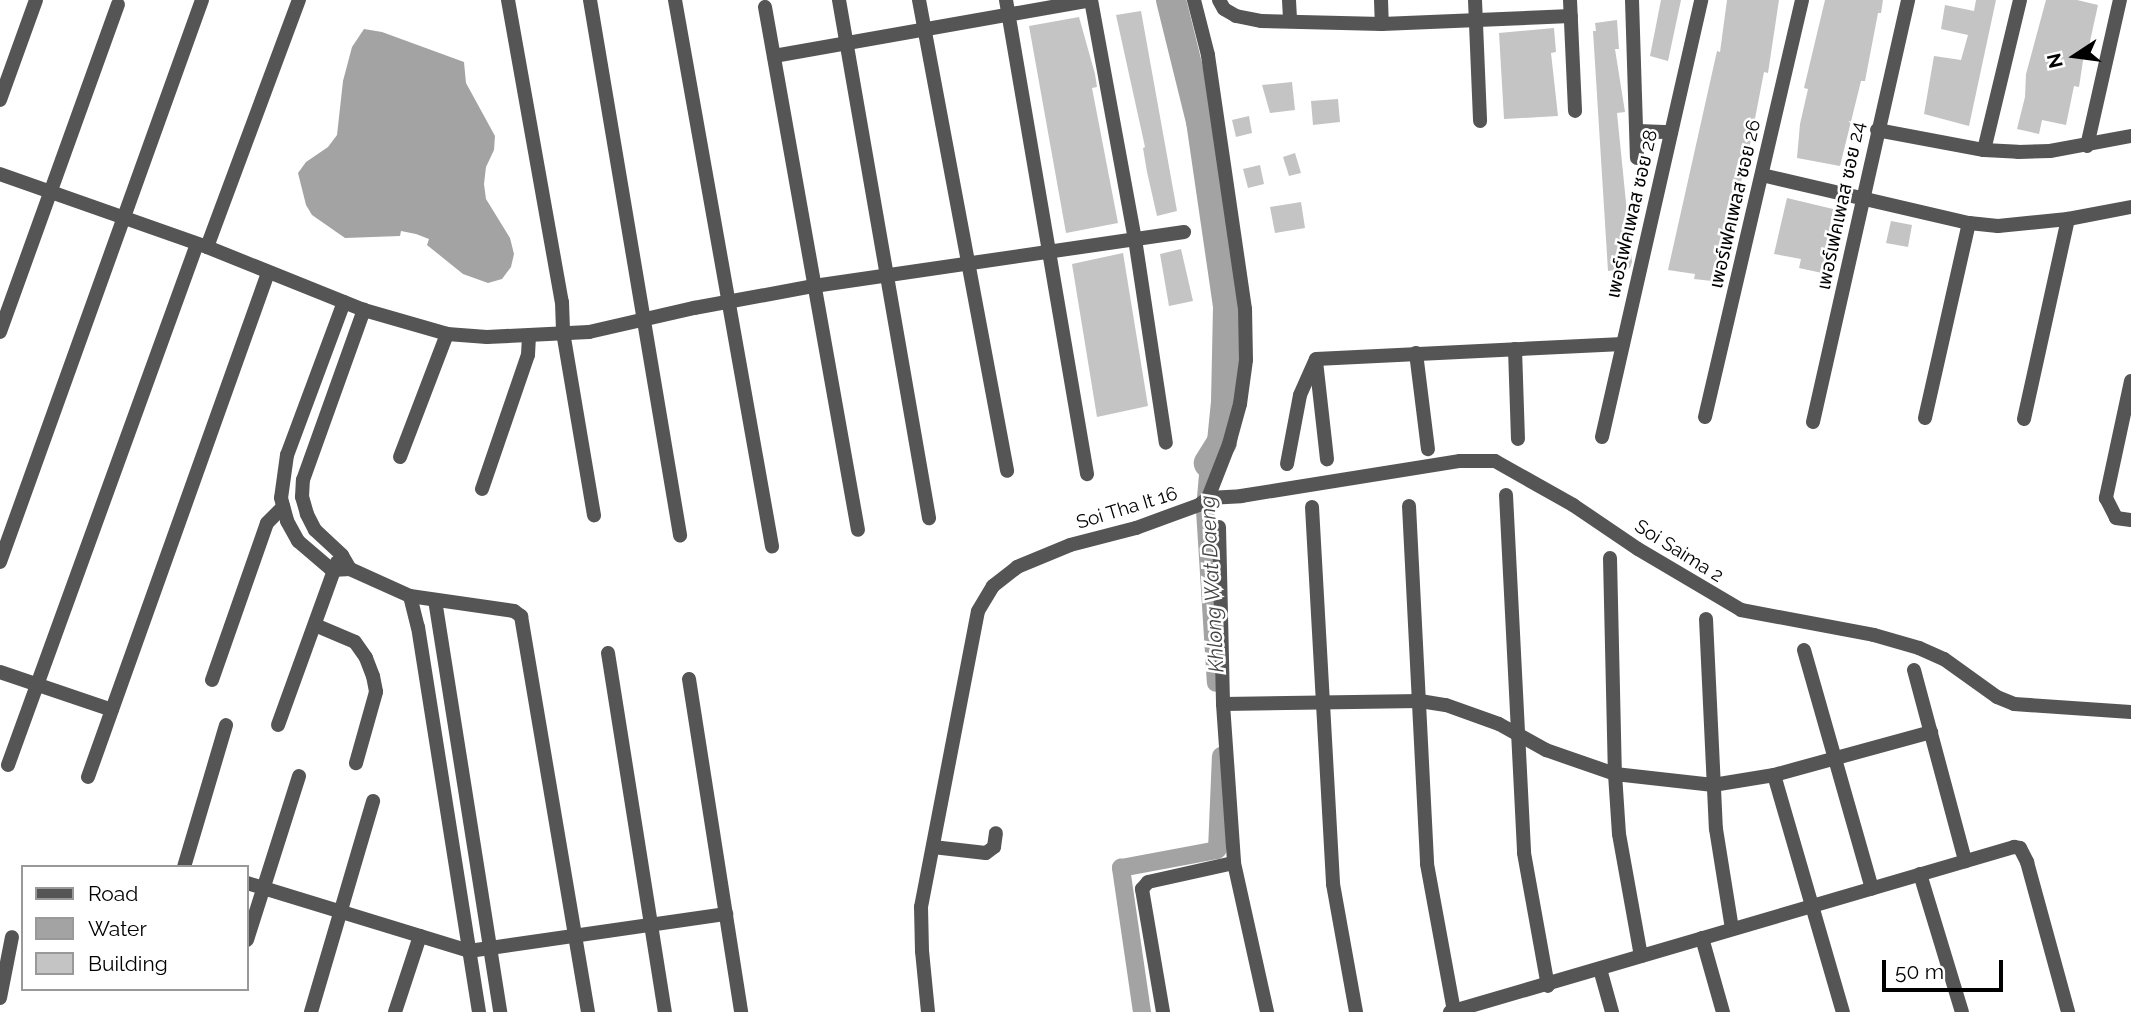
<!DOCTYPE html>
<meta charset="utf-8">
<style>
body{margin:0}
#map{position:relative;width:2131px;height:1012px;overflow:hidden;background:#fff;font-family:Raleway,"Noto Sans Thai",sans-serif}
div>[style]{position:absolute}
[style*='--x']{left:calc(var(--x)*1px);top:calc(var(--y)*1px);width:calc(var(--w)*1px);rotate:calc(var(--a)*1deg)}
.water>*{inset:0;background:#a3a3a3}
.canal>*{height:18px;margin:-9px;padding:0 9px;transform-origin:9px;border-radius:9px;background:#a3a3a3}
.river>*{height:30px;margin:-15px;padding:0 15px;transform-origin:15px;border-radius:15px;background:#a3a3a3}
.building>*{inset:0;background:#c4c4c4}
.minor>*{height:14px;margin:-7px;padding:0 7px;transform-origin:7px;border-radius:7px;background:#555}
span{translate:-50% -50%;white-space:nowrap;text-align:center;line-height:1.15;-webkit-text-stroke:5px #fff;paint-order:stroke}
.street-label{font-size:19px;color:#000}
.water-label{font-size:21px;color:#444;font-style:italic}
.legend{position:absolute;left:21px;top:865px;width:228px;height:126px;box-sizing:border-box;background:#fff;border:2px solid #999;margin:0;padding:9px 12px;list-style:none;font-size:21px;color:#000}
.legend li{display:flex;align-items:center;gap:14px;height:35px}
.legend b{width:35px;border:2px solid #999}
.north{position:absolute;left:2040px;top:21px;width:70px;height:70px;-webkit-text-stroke:5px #fff;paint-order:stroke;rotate:257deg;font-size:19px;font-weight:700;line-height:28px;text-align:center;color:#000}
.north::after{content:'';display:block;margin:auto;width:24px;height:32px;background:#000;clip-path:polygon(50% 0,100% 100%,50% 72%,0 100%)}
.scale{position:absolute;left:1882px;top:960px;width:121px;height:32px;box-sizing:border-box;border:4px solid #000;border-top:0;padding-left:9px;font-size:21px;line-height:24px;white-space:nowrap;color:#000;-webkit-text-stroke:5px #fff;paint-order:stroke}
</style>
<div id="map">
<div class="water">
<i style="clip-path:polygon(364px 29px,382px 32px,464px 62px,466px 83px,495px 136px,494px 150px,486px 167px,484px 184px,486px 199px,510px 238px,514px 254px,511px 267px,502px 279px,488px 283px,463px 274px,427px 245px,429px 239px,416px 234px,401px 231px,400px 236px,345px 238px,312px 215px,306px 205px,298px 173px,306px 162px,328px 147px,337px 135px,343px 81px,352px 47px)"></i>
</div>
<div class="canal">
<i style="--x:1209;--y:463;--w:47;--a:94.9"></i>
<i style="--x:1205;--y:510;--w:173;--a:86.4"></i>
<i style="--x:1142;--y:1012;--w:146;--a:-98.3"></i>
<i style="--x:1121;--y:868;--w:98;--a:-10.6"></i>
<i style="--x:1217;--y:850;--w:94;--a:-87.6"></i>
</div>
<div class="river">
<i style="--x:1171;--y:0;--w:125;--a:76.1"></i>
<i style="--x:1201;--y:121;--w:188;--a:81.7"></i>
<i style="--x:1228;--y:307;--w:95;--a:91.2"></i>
<i style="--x:1226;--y:402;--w:40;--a:95.7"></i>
<i style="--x:1222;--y:442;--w:25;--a:122"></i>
</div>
<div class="building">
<i style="clip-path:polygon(1661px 0,1681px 0,1668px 61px,1650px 56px)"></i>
<i style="clip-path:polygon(1727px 0,1779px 0,1768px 73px,1764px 72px,1747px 160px,1727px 233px,1721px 282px,1694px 279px,1695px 274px,1668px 270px,1717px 51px,1720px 52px)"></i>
<i style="clip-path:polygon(1825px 0,1883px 0,1881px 13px,1878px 13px,1865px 81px,1861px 81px,1840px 166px,1797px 158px,1800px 124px,1808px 89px,1804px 88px)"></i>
<i style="clip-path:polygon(1976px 0,1996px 0,1969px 126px,1924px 114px,1934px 56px,1961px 60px,1968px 35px,1941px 29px,1945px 5px,1974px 11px)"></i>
<i style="clip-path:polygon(2046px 0,2077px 0,2098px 5px,2087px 55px,2084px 54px,2079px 87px,2074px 86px,2066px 125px,2042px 120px,2039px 134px,2017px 129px,2025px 97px,2026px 74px)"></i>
<i style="clip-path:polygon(1141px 11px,1177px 211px,1157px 216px,1147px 172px,1143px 148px,1145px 147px,1116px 15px)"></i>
<i style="clip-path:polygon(1079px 17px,1095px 74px,1097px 87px,1092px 88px,1118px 223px,1066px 233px,1029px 26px)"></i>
<i style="clip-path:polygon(1617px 20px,1619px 49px,1615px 49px,1625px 112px,1617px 113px,1632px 262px,1630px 268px,1608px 271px,1593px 31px,1596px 31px,1595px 23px)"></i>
<i style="clip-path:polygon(1554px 28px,1556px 52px,1551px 53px,1558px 116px,1504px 119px,1499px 33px)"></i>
<i style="clip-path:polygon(1292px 82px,1295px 110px,1270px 113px,1262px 85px)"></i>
<i style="clip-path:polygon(1338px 99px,1340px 122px,1313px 125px,1311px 101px)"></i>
<i style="clip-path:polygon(1249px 116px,1252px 133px,1236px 137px,1232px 120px)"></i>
<i style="clip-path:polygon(1295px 153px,1301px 173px,1289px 176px,1283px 157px)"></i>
<i style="clip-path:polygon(1260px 165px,1264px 184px,1248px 188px,1243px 169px)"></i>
<i style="clip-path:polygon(1787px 198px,1833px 209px,1822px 273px,1799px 268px,1801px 259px,1774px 254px)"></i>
<i style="clip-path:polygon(1301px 202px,1305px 228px,1275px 233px,1270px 207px)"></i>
<i style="clip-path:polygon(1891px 221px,1912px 225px,1908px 247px,1886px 243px)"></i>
<i style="clip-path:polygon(1181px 249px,1193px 301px,1169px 306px,1160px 254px)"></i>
<i style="clip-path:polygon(1123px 253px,1148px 406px,1097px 417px,1072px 264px)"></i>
</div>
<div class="minor">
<i style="--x:508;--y:0;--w:307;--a:79.9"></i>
<i style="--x:562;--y:302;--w:30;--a:88"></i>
<i style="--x:563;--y:332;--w:186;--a:80.4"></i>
<i style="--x:590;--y:0;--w:543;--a:80.45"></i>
<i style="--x:675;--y:0;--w:555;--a:79.93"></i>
<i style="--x:839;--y:0;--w:526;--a:80.14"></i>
<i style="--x:919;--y:0;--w:479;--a:79.4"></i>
<i style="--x:1006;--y:0;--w:481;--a:80.3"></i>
<i style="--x:1091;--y:0;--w:243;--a:79.6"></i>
<i style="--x:1135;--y:239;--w:206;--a:81.4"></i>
<i style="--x:1219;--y:0;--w:10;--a:61"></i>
<i style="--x:1224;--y:9;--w:14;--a:30"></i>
<i style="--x:1236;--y:16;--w:25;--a:11"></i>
<i style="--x:1261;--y:21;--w:121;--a:1.4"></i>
<i style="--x:1382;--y:24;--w:189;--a:-2.4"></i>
<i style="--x:1289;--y:0;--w:21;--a:87"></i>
<i style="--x:1381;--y:0;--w:24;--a:88"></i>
<i style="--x:1475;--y:0;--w:121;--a:87.6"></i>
<i style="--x:1570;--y:0;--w:111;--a:87.4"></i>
<i style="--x:1632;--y:0;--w:158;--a:88.2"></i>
<i style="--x:765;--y:7;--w:531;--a:79.92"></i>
<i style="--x:774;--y:56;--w:321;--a:-10"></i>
<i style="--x:0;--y:100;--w:106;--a:-70.2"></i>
<i style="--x:1877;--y:130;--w:109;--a:10.6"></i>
<i style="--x:1984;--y:150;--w:34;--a:3"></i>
<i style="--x:2018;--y:152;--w:32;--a:-2"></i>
<i style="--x:2050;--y:151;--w:82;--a:-10.5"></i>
<i style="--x:1637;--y:131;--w:34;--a:2"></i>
<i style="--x:2087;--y:146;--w:150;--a:-77.3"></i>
<i style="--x:1984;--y:150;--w:154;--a:-76.5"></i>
<i style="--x:0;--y:174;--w:219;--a:19.4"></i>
<i style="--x:207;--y:247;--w:169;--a:21.9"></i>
<i style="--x:364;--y:310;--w:86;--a:16.1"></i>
<i style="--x:447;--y:334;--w:40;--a:4.3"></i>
<i style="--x:487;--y:337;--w:102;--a:-2.8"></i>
<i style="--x:589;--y:332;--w:108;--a:-12.9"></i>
<i style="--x:694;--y:308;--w:122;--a:-10.4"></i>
<i style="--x:814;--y:286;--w:374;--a:-8.3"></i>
<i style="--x:1762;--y:175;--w:212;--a:13.1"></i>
<i style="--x:1969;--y:223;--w:29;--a:6"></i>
<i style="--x:1998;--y:226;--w:70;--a:-5.7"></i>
<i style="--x:2068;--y:219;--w:64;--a:-10.8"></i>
<i style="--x:207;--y:247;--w:264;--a:-69.6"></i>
<i style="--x:344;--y:302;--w:163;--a:110.4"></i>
<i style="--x:287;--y:455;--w:43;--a:97.9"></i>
<i style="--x:281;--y:498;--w:24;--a:75"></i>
<i style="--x:287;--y:521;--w:23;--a:61"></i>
<i style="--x:298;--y:541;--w:45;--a:40.5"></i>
<i style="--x:332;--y:570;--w:18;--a:-3"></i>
<i style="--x:350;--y:569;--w:66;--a:24.2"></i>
<i style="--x:410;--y:596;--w:105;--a:8.2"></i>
<i style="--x:514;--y:611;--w:9;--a:36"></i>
<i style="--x:521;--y:616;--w:402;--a:80.4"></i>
<i style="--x:0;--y:332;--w:348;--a:-70.2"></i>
<i style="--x:1515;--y:349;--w:90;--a:88.1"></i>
<i style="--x:1416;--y:353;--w:97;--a:82.9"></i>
<i style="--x:1316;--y:361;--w:99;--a:83.6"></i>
<i style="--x:2131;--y:381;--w:120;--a:102.1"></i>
<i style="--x:2106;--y:498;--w:22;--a:63"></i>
<i style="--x:2116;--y:518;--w:15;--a:8"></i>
<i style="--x:1705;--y:417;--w:428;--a:-76.9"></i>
<i style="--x:1925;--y:418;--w:200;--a:-77.3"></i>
<i style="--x:2024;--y:419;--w:205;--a:-77.6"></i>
<i style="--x:1813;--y:422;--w:433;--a:-77.3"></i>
<i style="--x:1602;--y:437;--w:448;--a:-77.2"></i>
<i style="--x:400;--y:457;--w:132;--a:-69.1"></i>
<i style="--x:1287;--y:464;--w:70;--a:-79.3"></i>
<i style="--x:1300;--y:395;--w:39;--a:-66"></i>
<i style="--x:1316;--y:359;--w:307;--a:-2.8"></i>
<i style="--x:482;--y:489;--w:142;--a:-71.1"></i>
<i style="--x:528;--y:355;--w:19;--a:-87"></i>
<i style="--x:1506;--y:495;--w:358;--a:87.1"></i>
<i style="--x:1524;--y:853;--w:135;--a:79.8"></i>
<i style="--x:1208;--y:498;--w:33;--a:-3"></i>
<i style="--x:1241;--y:496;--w:222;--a:-9.1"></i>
<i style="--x:1460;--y:461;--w:35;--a:0"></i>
<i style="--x:1495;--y:461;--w:90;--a:29.4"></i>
<i style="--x:1573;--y:505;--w:78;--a:34.1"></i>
<i style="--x:1638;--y:549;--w:120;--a:30.6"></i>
<i style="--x:1741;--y:610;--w:135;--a:10.6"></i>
<i style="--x:1874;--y:635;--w:47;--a:16.1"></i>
<i style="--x:1919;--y:648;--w:27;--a:24"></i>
<i style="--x:1944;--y:659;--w:65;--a:35.6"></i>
<i style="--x:1997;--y:697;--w:18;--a:22"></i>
<i style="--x:2014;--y:704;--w:117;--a:3.9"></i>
<i style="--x:1409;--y:506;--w:358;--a:87.1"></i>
<i style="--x:1427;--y:864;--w:149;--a:79.6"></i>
<i style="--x:1312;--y:507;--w:378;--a:86.8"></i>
<i style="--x:1333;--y:884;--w:130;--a:79.8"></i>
<i style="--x:1219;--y:527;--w:177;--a:88.7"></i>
<i style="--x:1223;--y:704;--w:159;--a:86"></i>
<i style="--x:1234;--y:863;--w:153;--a:77.5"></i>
<i style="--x:1610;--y:558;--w:216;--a:88.7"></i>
<i style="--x:1615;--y:774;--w:60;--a:86.2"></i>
<i style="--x:1619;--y:834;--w:124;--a:79.8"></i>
<i style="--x:0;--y:562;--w:597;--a:-70.23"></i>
<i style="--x:350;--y:569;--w:16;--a:-120"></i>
<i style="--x:342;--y:555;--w:37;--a:-137"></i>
<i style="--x:315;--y:530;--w:18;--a:-117"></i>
<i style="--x:307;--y:514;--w:18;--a:-106"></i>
<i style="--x:302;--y:497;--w:17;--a:-87"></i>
<i style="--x:303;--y:480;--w:181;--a:-70.3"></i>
<i style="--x:410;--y:596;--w:32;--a:76"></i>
<i style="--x:418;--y:627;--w:390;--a:81"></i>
<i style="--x:435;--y:600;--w:417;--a:81"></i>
<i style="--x:1706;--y:619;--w:210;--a:87.3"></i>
<i style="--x:1716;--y:829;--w:101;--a:80.9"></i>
<i style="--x:315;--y:625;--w:43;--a:23"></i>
<i style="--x:355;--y:642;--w:19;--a:55"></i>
<i style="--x:366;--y:658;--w:19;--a:69"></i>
<i style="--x:373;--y:676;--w:16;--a:79"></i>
<i style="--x:376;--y:692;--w:74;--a:105.7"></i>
<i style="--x:1804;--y:650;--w:248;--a:74.1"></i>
<i style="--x:608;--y:653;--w:363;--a:81"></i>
<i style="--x:1914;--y:670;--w:198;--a:75"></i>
<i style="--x:0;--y:672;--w:118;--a:18.7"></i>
<i style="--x:689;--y:679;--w:337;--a:81.1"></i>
<i style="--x:212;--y:680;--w:166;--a:-70.7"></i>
<i style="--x:267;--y:523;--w:23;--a:-45"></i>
<i style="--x:1223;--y:704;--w:197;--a:-0.9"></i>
<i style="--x:1420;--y:701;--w:26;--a:9"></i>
<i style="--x:1446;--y:705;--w:56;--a:19.7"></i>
<i style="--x:1499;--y:724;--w:54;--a:29"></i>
<i style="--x:1546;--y:750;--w:73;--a:19.2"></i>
<i style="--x:1615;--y:774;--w:99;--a:6.4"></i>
<i style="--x:1713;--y:785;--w:62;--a:-9.3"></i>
<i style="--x:1774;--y:775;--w:163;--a:-15.3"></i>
<i style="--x:278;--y:725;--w:173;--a:-70.1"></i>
<i style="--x:8;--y:765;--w:554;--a:-70.06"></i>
<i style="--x:1774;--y:775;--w:247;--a:73.8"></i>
<i style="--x:88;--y:777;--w:535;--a:-70.35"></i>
<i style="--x:933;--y:847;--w:53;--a:6.5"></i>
<i style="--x:986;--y:853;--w:10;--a:-37"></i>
<i style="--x:994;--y:847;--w:14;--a:-82"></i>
<i style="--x:184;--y:867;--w:148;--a:-73.5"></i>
<i style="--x:1920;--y:874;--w:144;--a:73.1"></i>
<i style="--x:247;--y:883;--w:232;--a:17"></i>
<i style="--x:469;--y:951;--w:260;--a:-8.2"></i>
<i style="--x:1702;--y:938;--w:77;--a:74.2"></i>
<i style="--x:247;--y:940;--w:172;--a:-72.4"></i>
<i style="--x:1600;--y:969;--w:45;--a:74.4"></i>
<i style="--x:0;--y:998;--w:62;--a:-78.9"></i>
<i style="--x:311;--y:1012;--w:220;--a:-73.6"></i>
<i style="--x:395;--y:1012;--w:80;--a:-71.8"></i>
<i style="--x:928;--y:1012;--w:61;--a:-95.6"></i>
<i style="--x:922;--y:951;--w:44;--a:-91.3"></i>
<i style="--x:921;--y:907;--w:301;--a:-79.1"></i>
<i style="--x:978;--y:611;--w:29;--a:-59"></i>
<i style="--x:993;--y:586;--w:31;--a:-38"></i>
<i style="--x:1017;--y:567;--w:57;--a:-22.5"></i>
<i style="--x:1070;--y:545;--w:68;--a:-14.4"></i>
<i style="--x:1136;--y:528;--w:67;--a:-20.1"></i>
<i style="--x:1199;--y:505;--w:11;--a:-38"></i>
<i style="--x:1208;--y:498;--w:58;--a:-68.7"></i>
<i style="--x:1229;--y:444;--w:41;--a:-74.6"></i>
<i style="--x:1240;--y:404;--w:44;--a:-82.2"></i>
<i style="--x:1246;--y:360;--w:51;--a:-91.1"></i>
<i style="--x:1245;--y:309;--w:257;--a:-98.3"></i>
<i style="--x:1208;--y:55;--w:57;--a:-104.3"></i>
<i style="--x:1163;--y:1012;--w:125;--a:-99.7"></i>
<i style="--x:1142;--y:889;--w:9;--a:-49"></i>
<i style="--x:1148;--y:882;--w:88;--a:-12.5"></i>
<i style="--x:1450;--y:1012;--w:588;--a:-16.31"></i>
<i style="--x:2014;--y:847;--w:6;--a:9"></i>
<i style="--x:2020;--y:848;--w:16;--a:63"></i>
<i style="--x:2027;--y:862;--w:156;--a:74.7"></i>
</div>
<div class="street-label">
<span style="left:1735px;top:204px;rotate:-77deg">เพอร์เฟคเพลส ซอย 26</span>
<span style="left:1841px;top:206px;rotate:-78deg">เพอร์เฟคเพลส ซอย 24</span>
<span style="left:1632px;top:214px;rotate:-77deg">เพอร์เฟคเพลส ซอย 28</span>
<span style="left:1127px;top:508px;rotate:-17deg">Soi Tha It 16</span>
<span style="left:1679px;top:551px;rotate:32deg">Soi Saima 2</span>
</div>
<div class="water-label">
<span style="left:1212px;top:584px;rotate:-93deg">Khlong Wat Daeng</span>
</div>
<ul class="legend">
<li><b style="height:9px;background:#555"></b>Road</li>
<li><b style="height:19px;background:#a3a3a3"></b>Water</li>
<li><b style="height:19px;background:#c4c4c4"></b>Building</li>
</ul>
<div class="north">N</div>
<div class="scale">50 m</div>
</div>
